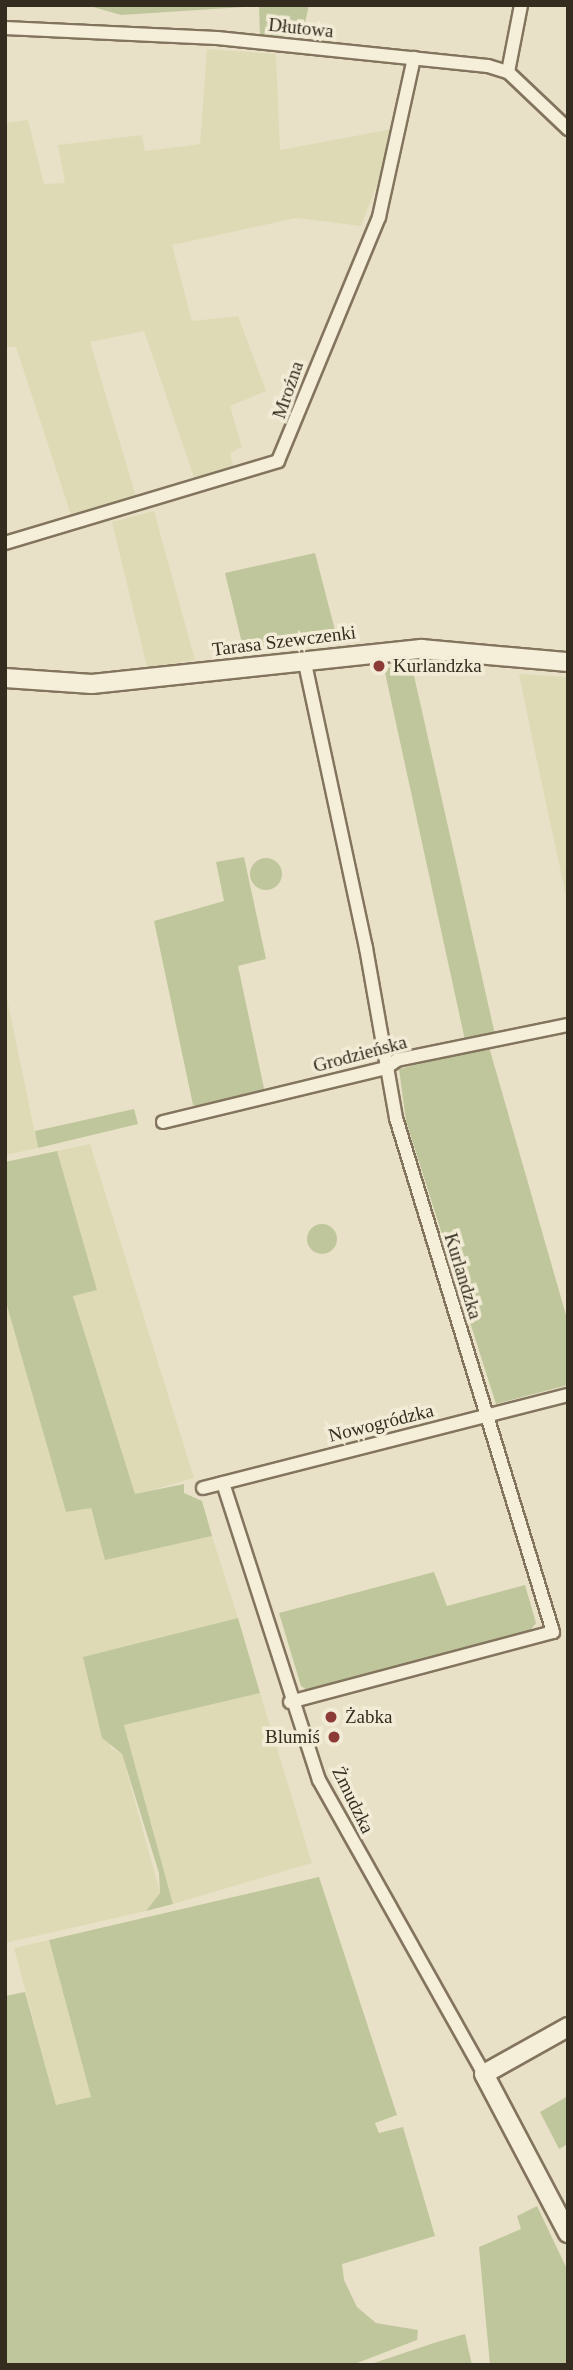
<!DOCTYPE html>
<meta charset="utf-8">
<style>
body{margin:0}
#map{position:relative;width:573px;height:2370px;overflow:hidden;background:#e9e1c7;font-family:Georgia,serif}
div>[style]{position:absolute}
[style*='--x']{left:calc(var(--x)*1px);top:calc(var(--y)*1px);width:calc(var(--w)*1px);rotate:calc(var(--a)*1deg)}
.farmland>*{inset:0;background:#dedab5}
.green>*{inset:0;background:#bfc69c}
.round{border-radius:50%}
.stream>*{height:3.5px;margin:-1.75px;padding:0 1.75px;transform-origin:1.75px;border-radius:1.75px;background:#a8beb9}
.roads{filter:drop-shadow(2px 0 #83745e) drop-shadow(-2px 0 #83745e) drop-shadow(0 2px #83745e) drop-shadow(0 -2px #83745e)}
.street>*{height:12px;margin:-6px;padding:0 6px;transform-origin:6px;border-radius:6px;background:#f5efda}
.secondary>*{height:18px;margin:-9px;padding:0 9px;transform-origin:9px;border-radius:9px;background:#f5efda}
.dots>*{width:19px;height:19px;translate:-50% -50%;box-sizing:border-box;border:4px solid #f2ebd6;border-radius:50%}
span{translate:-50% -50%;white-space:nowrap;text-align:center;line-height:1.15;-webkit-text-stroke:7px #f2ebd6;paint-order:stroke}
.street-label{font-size:19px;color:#352c20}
.poi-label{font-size:19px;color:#352c20}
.left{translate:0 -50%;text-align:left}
.right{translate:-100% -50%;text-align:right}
.frame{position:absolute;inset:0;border:7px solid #352c20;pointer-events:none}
</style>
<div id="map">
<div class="farmland">
<i style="clip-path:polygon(207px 49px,276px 54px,280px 150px,392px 129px,385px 164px,361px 226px,296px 218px,172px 245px,192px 321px,238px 316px,266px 391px,230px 406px,242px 447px,230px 453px,233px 466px,197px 486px,144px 331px,90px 342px,137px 500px,72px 518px,16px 347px,5px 347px,5px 123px,28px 120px,44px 184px,65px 183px,58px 145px,142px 135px,145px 151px,200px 144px)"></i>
<i style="clip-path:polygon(154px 511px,195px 660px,147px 667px,112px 522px)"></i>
<i style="clip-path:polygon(519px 674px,568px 677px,568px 905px,535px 752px)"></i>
<i style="clip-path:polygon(5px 989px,38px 1148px,5px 1155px)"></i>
<i style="clip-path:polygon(90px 1144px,194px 1478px,135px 1495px,73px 1295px,97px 1290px,57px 1151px)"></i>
<i style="clip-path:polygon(5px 1300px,66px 1512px,90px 1507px,106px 1559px,212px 1536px,238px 1618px,84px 1657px,111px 1748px,122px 1754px,160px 1893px,146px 1911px,5px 1943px)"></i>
<i style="clip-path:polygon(260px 1693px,312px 1863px,173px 1904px,124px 1725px)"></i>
<i style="clip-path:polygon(49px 1940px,91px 2097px,56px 2105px,14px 1948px)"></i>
</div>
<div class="green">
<i style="clip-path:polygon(86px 5px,309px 5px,302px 36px,260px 36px,259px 6px,121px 15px)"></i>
<i style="clip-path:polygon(315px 553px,337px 638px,244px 651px,225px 573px)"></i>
<i style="clip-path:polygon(412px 667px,496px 1039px,466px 1045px,384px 668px)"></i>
<i style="clip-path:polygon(244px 857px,266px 959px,238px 966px,265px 1093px,205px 1107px,193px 1105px,154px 921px,224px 901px,216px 862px)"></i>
<i class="round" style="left:250px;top:858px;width:32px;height:32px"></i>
<i style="clip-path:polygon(489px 1047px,568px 1322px,568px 1385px,496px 1404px,406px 1121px,399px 1069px)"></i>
<i style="clip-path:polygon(134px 1109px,138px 1124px,38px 1148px,35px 1131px)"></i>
<i style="clip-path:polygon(57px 1151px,97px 1290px,73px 1296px,135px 1494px,184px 1484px,184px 1493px,202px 1501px,212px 1536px,105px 1560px,91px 1508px,66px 1512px,5px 1299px,5px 1162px)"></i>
<i class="round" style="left:307px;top:1224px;width:30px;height:30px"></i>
<i style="clip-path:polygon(434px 1572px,447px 1606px,525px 1585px,536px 1623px,529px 1632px,307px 1690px,301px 1686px,279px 1613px)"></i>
<i style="clip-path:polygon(238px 1618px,260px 1693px,124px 1725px,173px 1904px,146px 1911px,160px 1893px,159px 1873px,122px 1754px,102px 1738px,83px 1657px)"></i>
<i style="clip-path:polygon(319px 1877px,397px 2115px,375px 2123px,379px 2133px,403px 2127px,435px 2236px,342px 2264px,344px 2280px,357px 2307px,376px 2323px,418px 2330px,417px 2340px,352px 2365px,5px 2365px,5px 1996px,25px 1992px,56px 2105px,91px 2097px,49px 1940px)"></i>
<i style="clip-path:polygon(568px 2096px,568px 2144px,559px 2149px,540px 2112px)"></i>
<i style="clip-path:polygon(537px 2206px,568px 2271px,568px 2365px,490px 2365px,479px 2247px,521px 2229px,517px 2216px)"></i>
<i style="clip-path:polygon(465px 2334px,472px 2365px,368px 2365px,437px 2342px)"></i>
</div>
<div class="stream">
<i style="--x:121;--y:5;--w:45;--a:0"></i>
</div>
<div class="roads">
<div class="street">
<i style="--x:5;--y:28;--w:212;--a:2.7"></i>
<i style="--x:217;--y:38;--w:272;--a:5.9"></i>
<i style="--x:488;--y:66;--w:21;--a:17"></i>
<i style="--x:508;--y:72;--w:83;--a:43.5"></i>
<i style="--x:508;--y:72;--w:68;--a:-79"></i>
<i style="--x:5;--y:543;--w:285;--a:-16.7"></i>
<i style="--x:278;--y:461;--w:264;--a:-67.5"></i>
<i style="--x:379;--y:217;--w:163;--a:-77.6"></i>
<i style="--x:163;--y:1122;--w:229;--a:-13.6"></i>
<i style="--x:386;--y:1068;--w:14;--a:-36"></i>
<i style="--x:397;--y:1060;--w:175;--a:-11.6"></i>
<i style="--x:223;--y:1483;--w:312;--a:72.1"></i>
<i style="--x:319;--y:1780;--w:337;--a:60.7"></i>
<i style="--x:203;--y:1488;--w:377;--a:-14.3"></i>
<i style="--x:290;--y:1702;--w:272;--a:-14.9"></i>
<i style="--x:553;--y:1632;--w:537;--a:-106.99"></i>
<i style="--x:396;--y:1118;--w:173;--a:-100"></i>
<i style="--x:366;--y:948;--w:295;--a:-102.1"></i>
</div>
<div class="secondary">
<i style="--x:5;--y:678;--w:87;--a:3.9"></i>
<i style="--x:92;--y:684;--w:331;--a:-6.1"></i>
<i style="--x:421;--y:649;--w:148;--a:5.1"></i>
<i style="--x:568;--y:2027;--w:96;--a:150.8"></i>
<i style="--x:484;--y:2074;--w:180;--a:62.2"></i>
</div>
</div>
<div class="dots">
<i style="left:379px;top:666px;background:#8b3a35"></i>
<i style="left:331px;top:1717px;background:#8b3a35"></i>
<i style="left:334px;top:1737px;background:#8b3a35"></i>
</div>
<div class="street-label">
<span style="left:301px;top:28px;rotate:6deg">Dłutowa</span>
<span style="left:288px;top:390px;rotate:-71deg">Mroźna</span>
<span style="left:284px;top:641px;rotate:-7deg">Tarasa Szewczenki</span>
<span style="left:360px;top:1054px;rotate:-15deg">Grodzieńska</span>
<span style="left:463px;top:1276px;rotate:73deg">Kurlandzka</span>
<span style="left:381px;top:1423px;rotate:-14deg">Nowogródzka</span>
<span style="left:353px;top:1800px;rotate:64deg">Żmudzka</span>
</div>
<div class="poi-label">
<span class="left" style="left:393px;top:666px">Kurlandzka</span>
<span class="left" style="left:345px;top:1717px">Żabka</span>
<span class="right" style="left:320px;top:1737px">Blumiś</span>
</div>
<div class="frame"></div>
</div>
